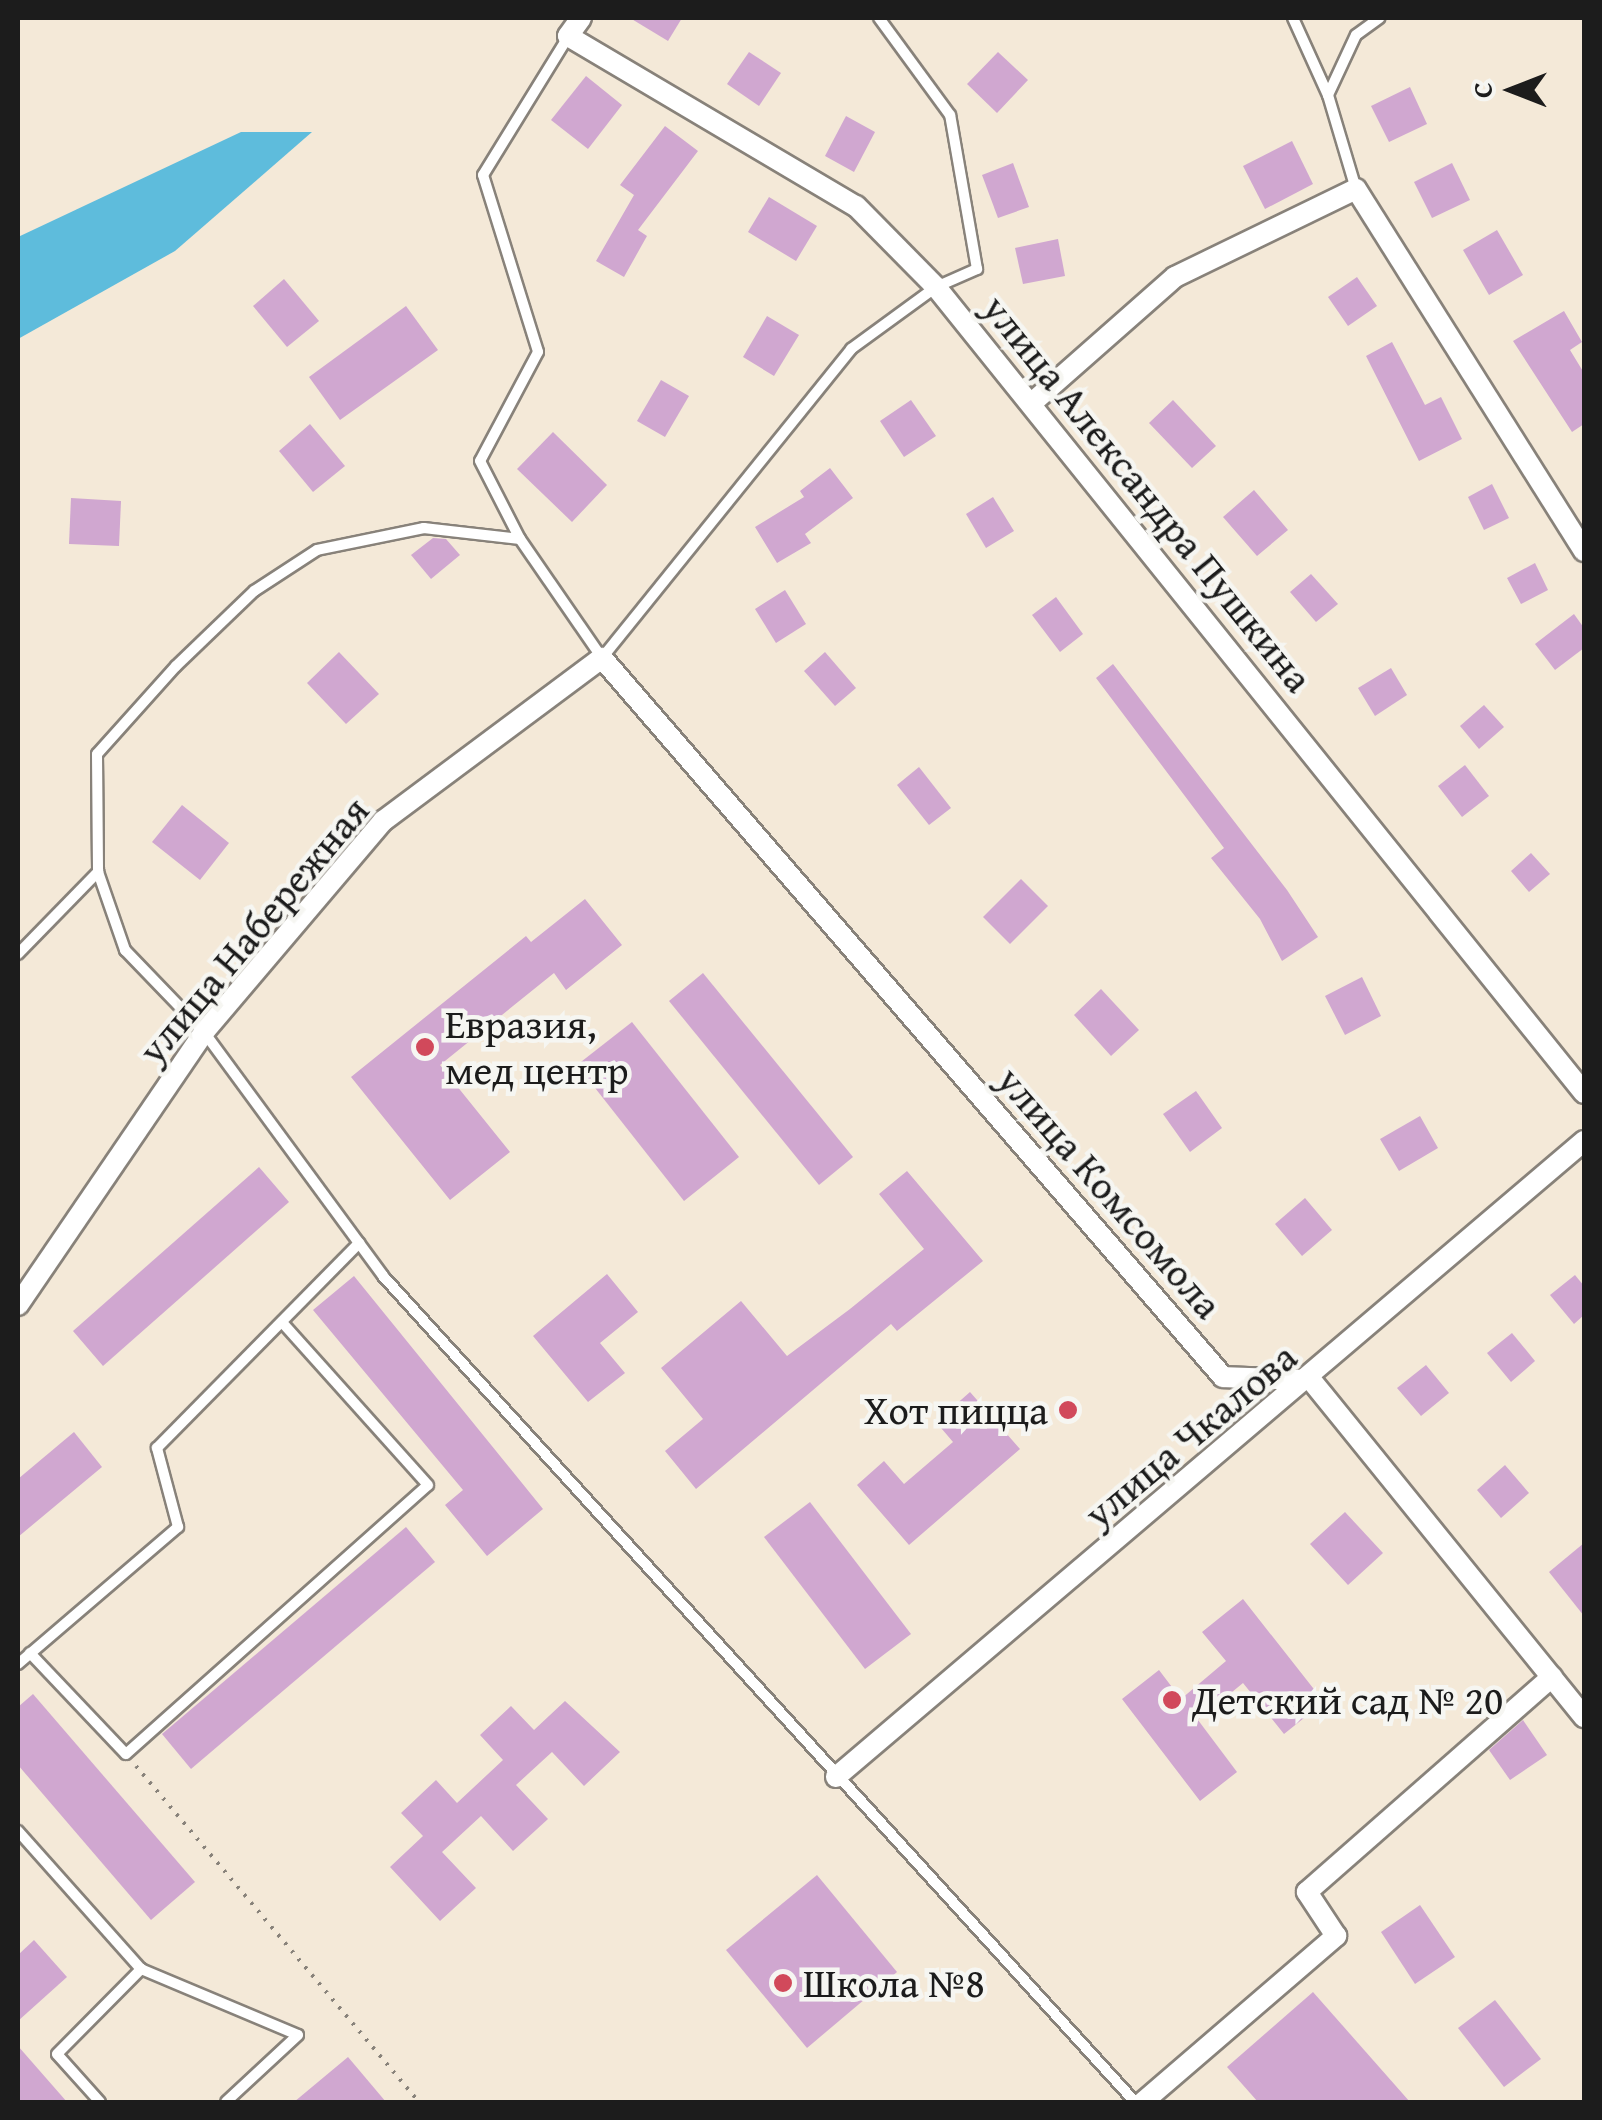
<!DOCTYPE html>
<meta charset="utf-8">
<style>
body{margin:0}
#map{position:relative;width:1602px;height:2120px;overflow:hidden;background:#f4e9d8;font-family:"Gentium Book Plus",serif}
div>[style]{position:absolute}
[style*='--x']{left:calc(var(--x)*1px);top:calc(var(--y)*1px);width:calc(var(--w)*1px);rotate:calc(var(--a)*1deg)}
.water>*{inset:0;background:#5ebcdc}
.building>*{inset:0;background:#d0a7d0}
.path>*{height:4px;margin-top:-2px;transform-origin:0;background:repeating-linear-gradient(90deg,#88827a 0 2.5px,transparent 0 10.5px)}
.roads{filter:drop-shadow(2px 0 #88827a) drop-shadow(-2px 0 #88827a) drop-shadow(0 2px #88827a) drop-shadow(0 -2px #88827a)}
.service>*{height:10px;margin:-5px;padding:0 5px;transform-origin:5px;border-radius:5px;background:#fff}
.minor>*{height:20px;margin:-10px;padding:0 10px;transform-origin:10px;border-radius:10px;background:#fff}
.dots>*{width:28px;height:28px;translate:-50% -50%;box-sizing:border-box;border:5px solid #f6f6f2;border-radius:50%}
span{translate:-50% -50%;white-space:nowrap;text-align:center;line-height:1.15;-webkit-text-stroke:9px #f6f6f2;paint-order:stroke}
.street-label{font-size:40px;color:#1c1c1c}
.poi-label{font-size:40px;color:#1c1c1c}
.left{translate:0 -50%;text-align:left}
.right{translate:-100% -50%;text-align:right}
.frame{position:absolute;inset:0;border:20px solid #1c1c1c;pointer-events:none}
.north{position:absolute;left:1462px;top:40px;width:100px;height:100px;-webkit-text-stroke:8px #f6f6f2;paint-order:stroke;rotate:270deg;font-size:28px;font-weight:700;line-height:40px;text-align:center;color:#1c1c1c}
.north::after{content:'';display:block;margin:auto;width:35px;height:45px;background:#1c1c1c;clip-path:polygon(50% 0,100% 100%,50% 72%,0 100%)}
</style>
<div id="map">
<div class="water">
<i style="clip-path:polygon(241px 132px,312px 132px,175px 251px,18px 339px,18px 237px)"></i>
</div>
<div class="building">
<i style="clip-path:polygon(630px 18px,682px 18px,668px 41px)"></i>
<i style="clip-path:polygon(749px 52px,781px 73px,759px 106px,727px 84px)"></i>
<i style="clip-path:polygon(998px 52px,1028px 80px,997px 113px,967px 84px)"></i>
<i style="clip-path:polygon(586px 76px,622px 105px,588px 149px,551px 120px)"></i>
<i style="clip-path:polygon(1410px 87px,1427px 124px,1389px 142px,1371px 106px)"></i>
<i style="clip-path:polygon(846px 116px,875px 132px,854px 172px,825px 156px)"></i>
<i style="clip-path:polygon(665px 126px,698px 151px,638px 230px,647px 236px,624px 277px,596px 261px,634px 195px,620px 185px)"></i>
<i style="clip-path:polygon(1292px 141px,1313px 184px,1265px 209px,1243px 166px)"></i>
<i style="clip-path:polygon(1013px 163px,1029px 207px,998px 218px,982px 175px)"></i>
<i style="clip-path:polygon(1452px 163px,1470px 200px,1432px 218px,1414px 182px)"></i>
<i style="clip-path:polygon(769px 197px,817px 226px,796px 261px,748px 232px)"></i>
<i style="clip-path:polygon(1497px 230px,1523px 275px,1489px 295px,1463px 250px)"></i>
<i style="clip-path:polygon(1058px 239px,1065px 276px,1023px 284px,1015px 248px)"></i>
<i style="clip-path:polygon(1357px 277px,1377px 306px,1348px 326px,1328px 297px)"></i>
<i style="clip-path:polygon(284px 279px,319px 321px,287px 347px,253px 306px)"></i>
<i style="clip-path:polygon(406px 306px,438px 350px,340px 420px,309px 377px)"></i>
<i style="clip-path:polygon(1564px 311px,1582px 342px,1570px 350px,1584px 373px,1584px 424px,1572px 432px,1513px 341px)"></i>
<i style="clip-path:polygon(767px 316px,799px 335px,774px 376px,743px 357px)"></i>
<i style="clip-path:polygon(1392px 342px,1425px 405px,1441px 397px,1462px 439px,1419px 461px,1366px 356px)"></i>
<i style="clip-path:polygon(661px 380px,689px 396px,665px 437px,637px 421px)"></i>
<i style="clip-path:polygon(911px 400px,936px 436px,904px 457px,880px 421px)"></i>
<i style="clip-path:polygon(1173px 400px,1216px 446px,1192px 468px,1149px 423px)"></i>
<i style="clip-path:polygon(310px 424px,345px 466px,313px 492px,279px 451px)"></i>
<i style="clip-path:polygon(553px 432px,607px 485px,572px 522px,517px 469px)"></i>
<i style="clip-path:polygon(830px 468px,853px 498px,805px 534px,811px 543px,777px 563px,755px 527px,804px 497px,800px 491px)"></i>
<i style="clip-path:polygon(1492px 484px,1509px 518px,1484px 530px,1468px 497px)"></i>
<i style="clip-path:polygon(1254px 490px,1288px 530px,1257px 556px,1223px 517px)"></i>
<i style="clip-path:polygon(993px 497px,1014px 531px,986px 548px,966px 514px)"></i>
<i style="clip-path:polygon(71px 498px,121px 501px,119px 546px,69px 544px)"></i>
<i style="clip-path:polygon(433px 538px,446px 539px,460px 555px,431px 579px,411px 555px)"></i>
<i style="clip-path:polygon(1535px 563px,1548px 590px,1521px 604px,1507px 578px)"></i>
<i style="clip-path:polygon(1311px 574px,1338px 604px,1316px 622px,1290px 592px)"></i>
<i style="clip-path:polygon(785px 590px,806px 624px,776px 643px,755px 609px)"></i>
<i style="clip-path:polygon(1056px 597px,1083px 634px,1060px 652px,1032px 615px)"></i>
<i style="clip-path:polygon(1574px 614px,1584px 628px,1584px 648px,1555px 670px,1535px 644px)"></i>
<i style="clip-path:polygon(339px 652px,379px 694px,346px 724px,307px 683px)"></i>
<i style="clip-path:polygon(825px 652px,856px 688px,835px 706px,804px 671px)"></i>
<i style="clip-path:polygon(1113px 664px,1287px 890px,1318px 937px,1282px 961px,1260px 919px,1211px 858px,1224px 848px,1096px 678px)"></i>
<i style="clip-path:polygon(1391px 668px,1407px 695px,1375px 716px,1358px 688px)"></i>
<i style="clip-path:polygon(1484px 705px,1504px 727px,1479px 749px,1460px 726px)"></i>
<i style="clip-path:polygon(1465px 765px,1489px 796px,1462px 817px,1438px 786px)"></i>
<i style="clip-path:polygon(919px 767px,951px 808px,929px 825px,897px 785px)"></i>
<i style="clip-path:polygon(182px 805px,229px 843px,200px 880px,152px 842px)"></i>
<i style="clip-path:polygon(1531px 853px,1550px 874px,1529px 892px,1511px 871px)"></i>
<i style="clip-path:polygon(1021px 879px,1048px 906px,1010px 944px,983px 917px)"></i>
<i style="clip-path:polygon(585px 899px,622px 945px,566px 990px,554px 973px,440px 1065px,510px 1152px,450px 1200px,351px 1077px,526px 936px,531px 942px)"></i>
<i style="clip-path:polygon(703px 973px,853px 1157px,819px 1185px,669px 1001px)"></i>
<i style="clip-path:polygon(1362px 977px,1381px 1016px,1345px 1035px,1325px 996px)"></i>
<i style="clip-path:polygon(1101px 989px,1139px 1030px,1111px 1056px,1074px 1015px)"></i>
<i style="clip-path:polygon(632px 1022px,739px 1157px,684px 1201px,577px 1065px)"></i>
<i style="clip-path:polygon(1196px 1091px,1222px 1128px,1190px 1152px,1163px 1114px)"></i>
<i style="clip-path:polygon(1420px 1116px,1438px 1148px,1399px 1171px,1380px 1139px)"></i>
<i style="clip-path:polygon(259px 1167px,289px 1202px,103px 1366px,73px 1331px)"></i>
<i style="clip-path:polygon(907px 1171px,983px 1261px,897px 1331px,891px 1324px,696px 1489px,665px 1451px,703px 1419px,661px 1368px,741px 1301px,787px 1356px,850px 1309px,924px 1249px,879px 1194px)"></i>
<i style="clip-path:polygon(1305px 1198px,1332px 1230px,1302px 1256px,1275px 1224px)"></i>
<i style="clip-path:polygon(607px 1274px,638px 1312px,600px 1343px,625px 1373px,588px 1402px,533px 1336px)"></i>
<i style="clip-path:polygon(1575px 1275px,1584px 1286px,1584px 1315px,1574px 1324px,1550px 1295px)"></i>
<i style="clip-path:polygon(354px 1276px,543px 1509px,487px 1556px,445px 1505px,463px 1490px,313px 1310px)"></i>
<i style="clip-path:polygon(1512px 1333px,1535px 1361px,1511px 1382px,1487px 1353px)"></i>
<i style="clip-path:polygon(1426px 1365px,1449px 1393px,1421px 1416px,1397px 1388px)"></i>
<i style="clip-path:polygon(970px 1392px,1020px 1449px,909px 1545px,857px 1485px,884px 1461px,904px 1484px,953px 1442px,936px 1422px)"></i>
<i style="clip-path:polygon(74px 1432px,102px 1467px,18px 1537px,18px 1479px)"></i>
<i style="clip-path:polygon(1505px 1465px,1529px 1493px,1501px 1518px,1477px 1490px)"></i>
<i style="clip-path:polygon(810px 1502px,911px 1634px,865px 1669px,764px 1537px)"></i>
<i style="clip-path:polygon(1345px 1512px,1383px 1553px,1348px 1585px,1310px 1544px)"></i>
<i style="clip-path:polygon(406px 1527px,435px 1562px,191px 1769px,162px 1734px)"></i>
<i style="clip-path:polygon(1584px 1543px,1584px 1616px,1549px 1572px)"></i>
<i style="clip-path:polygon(1243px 1599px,1324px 1702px,1284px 1734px,1243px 1683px,1198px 1720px,1237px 1772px,1200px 1801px,1122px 1699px,1159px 1670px,1181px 1699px,1226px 1661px,1202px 1632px)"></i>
<i style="clip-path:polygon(33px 1694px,195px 1882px,151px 1920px,18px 1765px,18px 1707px)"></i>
<i style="clip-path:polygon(565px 1701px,620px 1752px,584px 1786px,552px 1752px,516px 1785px,548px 1819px,513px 1851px,481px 1816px,442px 1852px,476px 1888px,440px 1921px,390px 1867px,423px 1836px,401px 1813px,436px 1780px,457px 1803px,503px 1760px,480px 1735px,511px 1706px,534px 1730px)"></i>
<i style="clip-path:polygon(1523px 1720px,1547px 1755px,1510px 1780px,1489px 1750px)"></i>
<i style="clip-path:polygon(817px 1875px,897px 1972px,807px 2048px,726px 1950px)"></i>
<i style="clip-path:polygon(1420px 1905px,1455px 1957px,1415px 1984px,1381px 1932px)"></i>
<i style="clip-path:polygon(34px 1940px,67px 1977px,18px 2021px,18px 1955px)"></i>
<i style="clip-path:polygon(1313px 1992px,1410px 2102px,1258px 2102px,1227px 2067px)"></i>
<i style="clip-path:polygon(1495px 2000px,1541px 2059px,1504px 2087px,1458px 2028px)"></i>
<i style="clip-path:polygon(18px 2046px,67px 2102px,18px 2102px)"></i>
<i style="clip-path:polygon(348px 2057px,386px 2102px,294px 2102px)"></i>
</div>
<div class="path">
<i style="--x:136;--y:1766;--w:439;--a:49.9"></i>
</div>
<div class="roads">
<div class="service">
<i style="--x:1293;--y:18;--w:85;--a:65.6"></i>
<i style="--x:568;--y:37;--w:162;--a:121.6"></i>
<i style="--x:483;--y:175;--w:185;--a:72.7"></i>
<i style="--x:538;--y:352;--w:123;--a:118"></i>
<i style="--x:480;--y:461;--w:88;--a:62.9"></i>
<i style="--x:520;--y:539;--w:145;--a:55.4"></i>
<i style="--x:602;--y:658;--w:397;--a:-51.1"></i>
<i style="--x:851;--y:349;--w:105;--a:-36.1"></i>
<i style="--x:936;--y:287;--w:45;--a:-23.7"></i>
<i style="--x:977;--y:269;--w:156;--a:-99.9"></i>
<i style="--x:950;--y:115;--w:120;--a:-126.2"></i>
<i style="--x:1356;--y:189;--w:98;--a:-106.6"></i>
<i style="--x:1328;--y:95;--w:66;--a:-65"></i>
<i style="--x:1356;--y:35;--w:29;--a:-36"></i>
<i style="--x:520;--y:539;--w:97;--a:-173.5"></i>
<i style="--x:424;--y:528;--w:109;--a:168.4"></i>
<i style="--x:317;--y:550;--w:75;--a:146.9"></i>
<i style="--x:254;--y:591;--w:108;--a:136.1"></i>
<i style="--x:176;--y:666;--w:118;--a:131.9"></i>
<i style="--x:97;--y:754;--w:118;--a:89.5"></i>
<i style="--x:98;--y:872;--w:83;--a:70.9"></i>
<i style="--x:125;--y:950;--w:114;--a:46.1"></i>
<i style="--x:204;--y:1032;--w:303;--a:53.7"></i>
<i style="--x:383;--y:1276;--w:1117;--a:47.68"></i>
<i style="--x:18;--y:954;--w:115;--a:-45.7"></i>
<i style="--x:30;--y:1653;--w:139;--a:46.5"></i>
<i style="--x:126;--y:1754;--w:404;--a:-41.7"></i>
<i style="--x:428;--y:1485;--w:219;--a:-131.9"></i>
<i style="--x:18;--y:1664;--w:211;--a:-40.6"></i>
<i style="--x:178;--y:1527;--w:82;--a:-104.9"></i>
<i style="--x:157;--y:1448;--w:288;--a:-45.4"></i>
<i style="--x:18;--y:1831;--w:185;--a:48.3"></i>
<i style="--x:141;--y:1969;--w:170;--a:22.8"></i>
<i style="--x:298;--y:2035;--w:98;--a:137.1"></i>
<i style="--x:100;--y:2102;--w:64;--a:-131.9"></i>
<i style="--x:57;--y:2054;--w:120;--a:-45.3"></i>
</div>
<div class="minor">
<i style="--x:581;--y:18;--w:22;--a:126"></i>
<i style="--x:568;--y:36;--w:334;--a:30.6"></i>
<i style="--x:856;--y:206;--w:114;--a:45.4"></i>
<i style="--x:936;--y:287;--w:1034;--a:51.2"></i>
<i style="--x:1033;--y:402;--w:189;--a:-41.4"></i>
<i style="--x:1175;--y:277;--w:201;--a:-25.9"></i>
<i style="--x:1356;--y:189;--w:428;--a:57.8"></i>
<i style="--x:18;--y:1305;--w:330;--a:-55.7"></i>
<i style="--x:204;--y:1032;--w:277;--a:-49.7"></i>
<i style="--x:383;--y:821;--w:273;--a:-36.7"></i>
<i style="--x:602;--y:658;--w:950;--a:49.18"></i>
<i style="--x:1223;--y:1377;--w:88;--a:2"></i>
<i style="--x:1311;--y:1380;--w:434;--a:51"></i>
<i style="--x:836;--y:1777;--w:982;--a:-40.37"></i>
<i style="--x:1143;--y:2102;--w:255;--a:-40.7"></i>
<i style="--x:1336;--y:1936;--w:53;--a:-123.4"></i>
<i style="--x:1307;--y:1892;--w:326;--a:-41.3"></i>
</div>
</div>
<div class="dots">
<i style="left:425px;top:1047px;background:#d1495b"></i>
<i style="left:1068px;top:1410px;background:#d1495b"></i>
<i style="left:1172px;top:1700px;background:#d1495b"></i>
<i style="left:783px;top:1983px;background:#d1495b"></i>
</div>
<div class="street-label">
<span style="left:1148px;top:493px;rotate:51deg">улица Александра Пушкина</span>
<span style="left:253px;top:930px;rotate:-50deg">улица Набережная</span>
<span style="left:1110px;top:1192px;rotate:49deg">улица Комсомола</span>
<span style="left:1190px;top:1435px;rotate:-40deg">улица Чкалова</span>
</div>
<div class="poi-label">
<span class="left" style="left:445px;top:1047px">Евразия,<br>мед центр</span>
<span class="right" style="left:1048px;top:1410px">Хот пицца</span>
<span class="left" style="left:1192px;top:1700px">Детский сад № 20</span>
<span class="left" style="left:803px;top:1983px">Школа №8</span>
</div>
<div class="frame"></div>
<div class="north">С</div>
</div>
